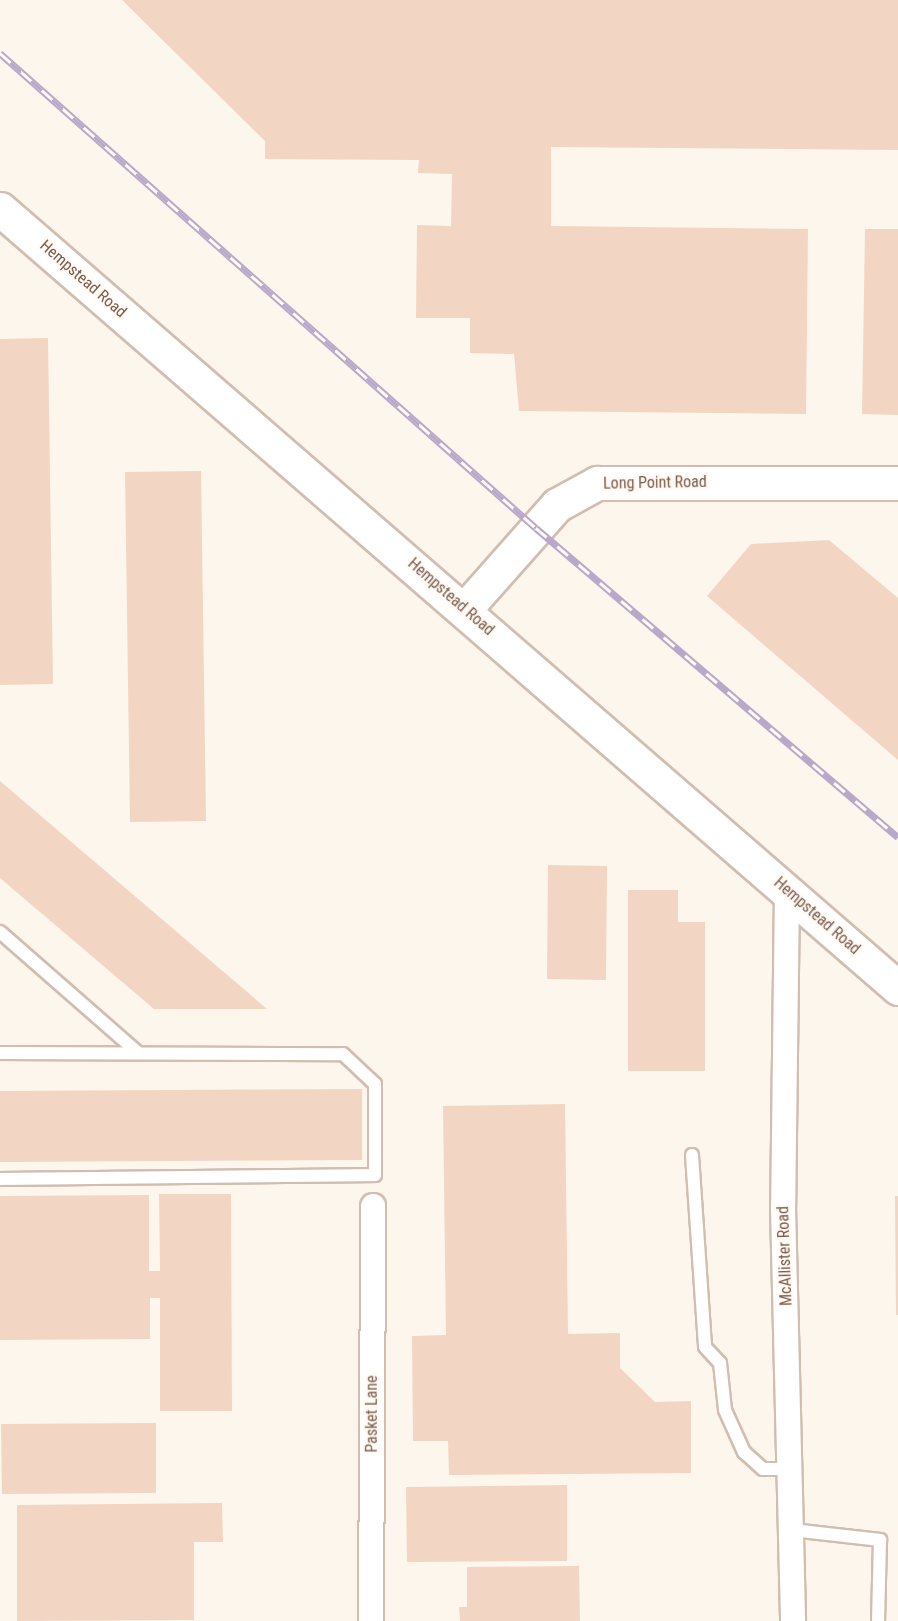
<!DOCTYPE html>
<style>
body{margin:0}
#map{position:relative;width:898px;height:1621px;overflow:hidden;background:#fdf6ec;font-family:"Roboto Condensed",sans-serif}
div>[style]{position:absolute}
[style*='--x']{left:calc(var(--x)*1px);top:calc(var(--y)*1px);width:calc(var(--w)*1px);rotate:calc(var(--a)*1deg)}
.building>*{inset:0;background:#f3d5c3}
.roads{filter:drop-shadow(2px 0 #d1beb0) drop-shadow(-2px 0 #d1beb0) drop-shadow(0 2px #d1beb0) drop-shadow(0 -2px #d1beb0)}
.service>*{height:12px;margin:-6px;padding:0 6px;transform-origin:6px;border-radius:6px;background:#fff}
.minor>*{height:24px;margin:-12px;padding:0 12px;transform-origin:12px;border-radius:12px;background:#fff}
.secondary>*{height:33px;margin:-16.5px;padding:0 16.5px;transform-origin:16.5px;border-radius:16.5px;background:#fff}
.rail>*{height:7px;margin-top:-3.5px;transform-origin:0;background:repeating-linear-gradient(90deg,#fffaf3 0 14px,#b9a8c9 0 28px);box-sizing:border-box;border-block:2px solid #b9a8c9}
span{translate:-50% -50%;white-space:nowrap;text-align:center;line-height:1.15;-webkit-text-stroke:5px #fffaf3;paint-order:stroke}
.street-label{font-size:16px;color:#7a5c4d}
</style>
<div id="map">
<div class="building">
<i style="clip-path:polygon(122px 0,898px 0,898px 150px,551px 147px,551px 226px,808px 229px,806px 414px,519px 411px,514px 354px,470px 353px,470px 318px,416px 318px,417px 225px,451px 226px,452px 174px,418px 173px,419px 160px,265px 159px,265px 141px)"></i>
<i style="clip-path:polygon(865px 229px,898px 229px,898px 415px,862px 414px)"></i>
<i style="clip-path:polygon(48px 338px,53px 684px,0 685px,0 339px)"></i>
<i style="clip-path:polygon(201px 471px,206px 821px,130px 822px,125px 472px)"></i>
<i style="clip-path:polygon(829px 540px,898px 598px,898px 760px,707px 596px,751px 544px)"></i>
<i style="clip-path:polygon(0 781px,267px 1009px,154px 1009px,0 878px)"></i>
<i style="clip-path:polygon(548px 865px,607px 866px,606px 980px,547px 979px)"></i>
<i style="clip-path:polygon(628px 890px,678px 890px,678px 922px,705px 922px,705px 1071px,628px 1071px)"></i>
<i style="clip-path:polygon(362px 1089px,362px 1160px,0 1162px,0 1091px)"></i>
<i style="clip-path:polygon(565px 1104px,568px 1334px,620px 1333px,620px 1368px,655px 1402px,691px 1401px,691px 1473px,449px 1475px,448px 1441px,413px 1441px,412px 1336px,446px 1335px,443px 1106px)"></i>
<i style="clip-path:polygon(159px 1194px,231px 1194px,232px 1411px,160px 1411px,160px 1298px,150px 1298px,150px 1339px,0 1340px,0 1196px,149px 1195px,149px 1271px,160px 1271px)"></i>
<i style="clip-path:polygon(895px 1196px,898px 1196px,898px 1315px,896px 1315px)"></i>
<i style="clip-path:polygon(156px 1423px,156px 1493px,2px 1494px,1px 1424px)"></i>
<i style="clip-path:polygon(567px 1485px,567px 1561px,407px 1562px,406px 1487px)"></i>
<i style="clip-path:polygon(222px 1503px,223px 1542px,194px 1542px,194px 1620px,17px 1621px,17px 1505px)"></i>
<i style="clip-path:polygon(579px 1566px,580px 1621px,460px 1621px,459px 1607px,467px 1607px,467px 1567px)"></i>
</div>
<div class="roads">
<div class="service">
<i style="--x:0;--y:932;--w:182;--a:41.2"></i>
<i style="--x:0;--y:1053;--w:343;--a:0.2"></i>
<i style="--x:343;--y:1054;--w:44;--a:43.2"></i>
<i style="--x:375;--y:1084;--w:91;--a:90"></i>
<i style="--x:375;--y:1175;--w:375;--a:179.4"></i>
<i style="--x:692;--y:1155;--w:192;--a:86.1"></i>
<i style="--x:705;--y:1347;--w:22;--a:47"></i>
<i style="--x:720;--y:1363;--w:47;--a:83.9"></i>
<i style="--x:725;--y:1410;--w:46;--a:65.7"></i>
<i style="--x:744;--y:1452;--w:25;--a:42"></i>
<i style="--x:763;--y:1469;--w:28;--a:0"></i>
<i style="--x:792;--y:1530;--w:89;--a:6.5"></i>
<i style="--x:880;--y:1540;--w:81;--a:91.4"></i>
</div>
<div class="minor">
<i style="--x:787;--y:891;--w:317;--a:90.7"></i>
<i style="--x:783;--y:1208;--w:413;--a:88.6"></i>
<i style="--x:371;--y:1621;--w:415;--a:-89.7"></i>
</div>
<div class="secondary">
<i style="--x:0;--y:209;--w:1189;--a:40.94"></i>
<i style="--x:465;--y:609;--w:139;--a:-48.5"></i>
<i style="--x:557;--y:505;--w:46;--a:-28.8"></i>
<i style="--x:597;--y:483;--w:301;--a:0"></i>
</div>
</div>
<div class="rail">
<i style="--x:0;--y:53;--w:716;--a:41.55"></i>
<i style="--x:536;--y:528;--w:476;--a:40.5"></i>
</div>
<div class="street-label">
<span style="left:83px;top:279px;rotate:41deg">Hempstead Road</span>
<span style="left:655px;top:483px;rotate:-1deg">Long Point Road</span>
<span style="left:451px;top:597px;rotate:41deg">Hempstead Road</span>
<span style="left:817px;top:916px;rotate:41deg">Hempstead Road</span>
<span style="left:785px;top:1256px;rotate:-92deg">McAllister Road</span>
<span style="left:372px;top:1414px;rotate:-90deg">Pasket Lane</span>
</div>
</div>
